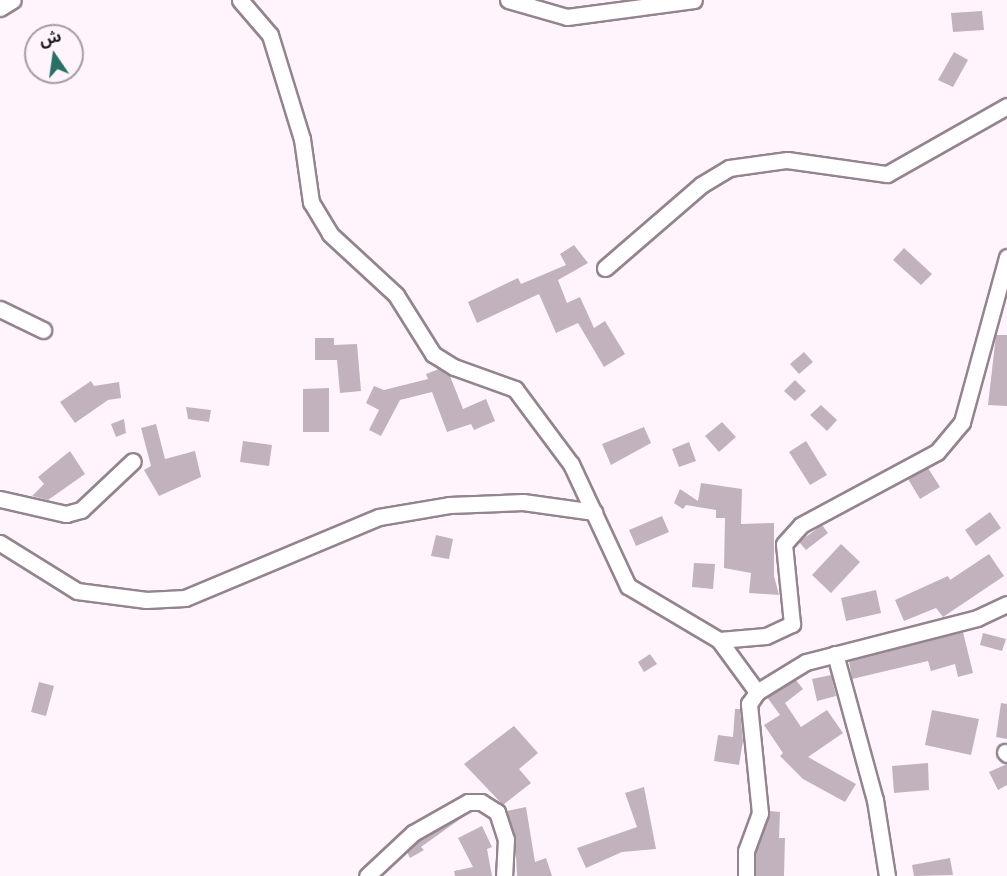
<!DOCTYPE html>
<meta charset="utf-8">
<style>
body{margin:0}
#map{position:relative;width:1007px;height:876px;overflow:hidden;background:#fff4fc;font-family:Karla,"Noto Sans Arabic",sans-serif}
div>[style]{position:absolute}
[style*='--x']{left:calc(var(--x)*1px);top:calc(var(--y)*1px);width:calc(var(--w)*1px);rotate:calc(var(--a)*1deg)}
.building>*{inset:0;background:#c2b2be}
.roads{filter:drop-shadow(2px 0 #93848f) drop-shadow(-2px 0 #93848f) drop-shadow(0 2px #93848f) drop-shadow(0 -2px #93848f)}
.minor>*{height:15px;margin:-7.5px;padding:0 7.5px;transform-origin:7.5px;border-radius:7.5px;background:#fff}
span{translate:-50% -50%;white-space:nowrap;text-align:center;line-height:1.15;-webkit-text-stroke:6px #fff4fc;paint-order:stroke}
.north{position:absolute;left:24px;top:24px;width:60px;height:60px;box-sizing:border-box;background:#fff4fc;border:2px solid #a59ca2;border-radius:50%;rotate:347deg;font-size:16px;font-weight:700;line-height:24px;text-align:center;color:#1e181c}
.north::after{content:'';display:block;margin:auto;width:21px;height:27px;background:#286f66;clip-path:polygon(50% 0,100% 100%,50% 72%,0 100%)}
</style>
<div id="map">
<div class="building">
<i style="clip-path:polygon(982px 11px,984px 30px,953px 32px,951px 13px)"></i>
<i style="clip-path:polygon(954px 52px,968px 60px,953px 87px,938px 80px)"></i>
<i style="clip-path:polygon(574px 245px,588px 263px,558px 280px,567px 303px,580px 297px,594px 328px,605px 321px,625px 354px,604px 367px,578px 323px,556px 333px,539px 294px,477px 323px,468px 302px,518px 278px,521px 284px,566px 265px,560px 254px)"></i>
<i style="clip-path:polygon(904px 248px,932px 274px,921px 285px,893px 260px)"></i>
<i style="clip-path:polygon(996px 335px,1007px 335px,1007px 406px,988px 405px)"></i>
<i style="clip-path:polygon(315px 338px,334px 338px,334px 345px,357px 344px,361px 391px,340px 393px,337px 360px,315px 360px)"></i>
<i style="clip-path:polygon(804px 352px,813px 362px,799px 374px,790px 364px)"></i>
<i style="clip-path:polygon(439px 369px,450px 376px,463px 409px,486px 399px,495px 421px,474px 430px,471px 424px,447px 432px,432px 392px,400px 400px,381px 436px,369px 430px,379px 410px,366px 403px,374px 386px,384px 390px,428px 379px,426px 374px)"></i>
<i style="clip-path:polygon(795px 380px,806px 391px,795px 401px,784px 391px)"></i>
<i style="clip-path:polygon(91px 381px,94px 386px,119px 382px,121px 398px,108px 400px,75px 423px,60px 402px)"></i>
<i style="clip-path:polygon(329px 388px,329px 432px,303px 432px,303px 389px)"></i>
<i style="clip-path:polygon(821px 405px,837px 420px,827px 431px,810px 415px)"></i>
<i style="clip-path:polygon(186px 407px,211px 410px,209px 422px,188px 419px)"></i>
<i style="clip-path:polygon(124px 419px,126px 433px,116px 437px,111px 424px)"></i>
<i style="clip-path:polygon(722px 422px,736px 437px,719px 452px,705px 436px)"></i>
<i style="clip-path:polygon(156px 424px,165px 459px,195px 451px,201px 477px,159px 496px,144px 470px,151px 466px,141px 428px)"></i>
<i style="clip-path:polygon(644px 427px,651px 443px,611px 465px,602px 444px)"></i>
<i style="clip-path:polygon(243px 441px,272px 445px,269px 466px,240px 462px)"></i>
<i style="clip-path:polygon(806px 441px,827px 475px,810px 485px,789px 452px)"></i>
<i style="clip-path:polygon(689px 442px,696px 461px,679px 467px,672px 449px)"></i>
<i style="clip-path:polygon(70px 451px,85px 474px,48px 500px,32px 496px,44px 484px,38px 477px)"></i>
<i style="clip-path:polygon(928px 468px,940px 487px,920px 499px,908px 479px)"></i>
<i style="clip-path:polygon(701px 483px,742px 489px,741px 524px,774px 523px,774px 576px,779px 595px,749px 593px,751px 573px,724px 568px,725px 518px,716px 518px,716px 510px,686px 505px,683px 509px,674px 503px,680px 489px,698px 501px)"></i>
<i style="clip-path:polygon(990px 512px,1001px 528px,976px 546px,965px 530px)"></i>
<i style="clip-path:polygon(662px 516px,669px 532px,636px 546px,629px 530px)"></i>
<i style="clip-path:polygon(822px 525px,828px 533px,806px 550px,799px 542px)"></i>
<i style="clip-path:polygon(436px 535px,453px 539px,449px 559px,431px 556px)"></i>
<i style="clip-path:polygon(841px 544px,860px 562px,831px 593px,812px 575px)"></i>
<i style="clip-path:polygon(989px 554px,1004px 576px,943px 617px,936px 608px,904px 621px,895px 600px,948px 576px,950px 580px)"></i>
<i style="clip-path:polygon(694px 563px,715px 564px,713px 589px,692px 587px)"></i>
<i style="clip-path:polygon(876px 590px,881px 613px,846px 621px,841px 598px)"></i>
<i style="clip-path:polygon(963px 632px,973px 673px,958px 677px,955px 664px,931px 671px,928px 661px,852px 679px,849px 661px)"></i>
<i style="clip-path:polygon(983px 633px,1006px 639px,1002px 651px,980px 645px)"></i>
<i style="clip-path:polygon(650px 654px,657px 664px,644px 672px,638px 662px)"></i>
<i style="clip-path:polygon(831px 675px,836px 696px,817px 701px,812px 679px)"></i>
<i style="clip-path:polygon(796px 680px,803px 689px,785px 703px,801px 727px,827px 710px,843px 733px,808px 757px,856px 784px,845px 802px,803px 779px,780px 756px,783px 753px,764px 725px,780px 715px,767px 697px)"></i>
<i style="clip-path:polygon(39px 682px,54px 686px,46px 716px,31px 712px)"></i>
<i style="clip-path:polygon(1001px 703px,1007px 704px,1007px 739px,996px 737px)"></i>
<i style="clip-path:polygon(735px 709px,740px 709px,743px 741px,739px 765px,714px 761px,718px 735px,733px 737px)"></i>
<i style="clip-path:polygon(932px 710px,979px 719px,971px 755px,925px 745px)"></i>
<i style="clip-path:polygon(514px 726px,538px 753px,519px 769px,531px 783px,503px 805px,464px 764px)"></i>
<i style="clip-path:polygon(928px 763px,929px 790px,894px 793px,892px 766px)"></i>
<i style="clip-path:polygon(1007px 764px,1007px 785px,998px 790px,989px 772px)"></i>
<i style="clip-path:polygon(644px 787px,656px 849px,622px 852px,586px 868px,577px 848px,637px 827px,625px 793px)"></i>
<i style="clip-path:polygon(526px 807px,535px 862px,546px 858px,552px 876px,517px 876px,515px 836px,507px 811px)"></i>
<i style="clip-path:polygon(770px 811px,780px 812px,779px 838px,785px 838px,784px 876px,756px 876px,756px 853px)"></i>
<i style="clip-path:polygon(470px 812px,421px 847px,424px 850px,410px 858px,407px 852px,419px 841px)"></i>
<i style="clip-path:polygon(482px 826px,492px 847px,487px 849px,492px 876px,455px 876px,454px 871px,473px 867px,458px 838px)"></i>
<i style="clip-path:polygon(950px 858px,953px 875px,914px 876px,912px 865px)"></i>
</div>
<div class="roads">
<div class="minor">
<i style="--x:240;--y:0;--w:46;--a:49.4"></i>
<i style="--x:270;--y:35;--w:109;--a:72.9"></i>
<i style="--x:302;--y:139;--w:64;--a:81.9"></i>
<i style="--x:311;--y:202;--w:37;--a:59"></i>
<i style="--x:330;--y:234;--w:90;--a:42.7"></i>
<i style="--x:396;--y:295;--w:70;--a:57.9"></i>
<i style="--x:433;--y:354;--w:25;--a:32"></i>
<i style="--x:454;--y:367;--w:65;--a:19.8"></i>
<i style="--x:515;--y:389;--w:94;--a:53.3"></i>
<i style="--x:571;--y:464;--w:135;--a:65"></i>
<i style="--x:628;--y:586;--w:106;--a:30.7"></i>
<i style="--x:719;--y:640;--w:47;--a:-4.9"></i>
<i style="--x:766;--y:636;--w:29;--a:-25"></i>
<i style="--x:792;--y:624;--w:80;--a:-95.7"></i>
<i style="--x:784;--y:544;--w:25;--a:-48"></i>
<i style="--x:801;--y:525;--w:154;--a:-28.2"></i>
<i style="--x:937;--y:452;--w:39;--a:-50"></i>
<i style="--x:962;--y:422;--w:171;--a:-74.7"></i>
<i style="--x:508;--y:0;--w:61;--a:16.1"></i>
<i style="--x:567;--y:17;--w:128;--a:-7.6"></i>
<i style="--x:0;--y:8;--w:15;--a:-32"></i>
<i style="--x:605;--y:268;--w:127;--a:-40.8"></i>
<i style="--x:701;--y:185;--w:33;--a:-31"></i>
<i style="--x:729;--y:168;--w:59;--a:-7.9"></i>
<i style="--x:787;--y:160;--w:101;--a:8"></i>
<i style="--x:887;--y:174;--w:138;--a:-29.5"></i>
<i style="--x:0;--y:309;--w:48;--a:26"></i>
<i style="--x:0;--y:499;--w:68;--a:12.8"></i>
<i style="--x:66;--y:514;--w:16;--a:-15"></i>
<i style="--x:81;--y:510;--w:71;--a:-43.3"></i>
<i style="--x:0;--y:543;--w:91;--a:31.9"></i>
<i style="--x:77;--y:591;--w:70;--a:7.4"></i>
<i style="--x:146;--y:600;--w:39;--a:-3"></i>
<i style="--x:185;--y:598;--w:210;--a:-22.7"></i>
<i style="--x:379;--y:517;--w:71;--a:-9.7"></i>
<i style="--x:449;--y:505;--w:74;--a:-2.3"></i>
<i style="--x:523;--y:502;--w:72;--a:8"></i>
<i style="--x:719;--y:640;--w:64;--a:53.8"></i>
<i style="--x:835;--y:654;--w:151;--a:74.7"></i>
<i style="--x:875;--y:800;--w:77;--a:81"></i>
<i style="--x:1005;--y:752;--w:3;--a:45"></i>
<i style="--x:367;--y:876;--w:63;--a:-43.1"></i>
<i style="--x:413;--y:833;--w:63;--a:-29.4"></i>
<i style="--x:468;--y:802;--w:13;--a:0"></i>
<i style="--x:481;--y:802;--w:19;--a:32"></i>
<i style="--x:497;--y:812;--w:28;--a:72"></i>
<i style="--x:506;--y:839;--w:37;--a:93"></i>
<i style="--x:746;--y:876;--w:25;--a:-90"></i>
<i style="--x:746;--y:851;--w:40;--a:-69.8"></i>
<i style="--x:760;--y:813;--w:110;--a:-95.8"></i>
<i style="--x:749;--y:704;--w:14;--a:-56"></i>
<i style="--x:757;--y:692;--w:57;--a:-31.5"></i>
<i style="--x:806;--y:662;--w:177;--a:-14.4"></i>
<i style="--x:977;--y:618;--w:33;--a:-25"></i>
</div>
</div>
<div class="north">ش</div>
</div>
